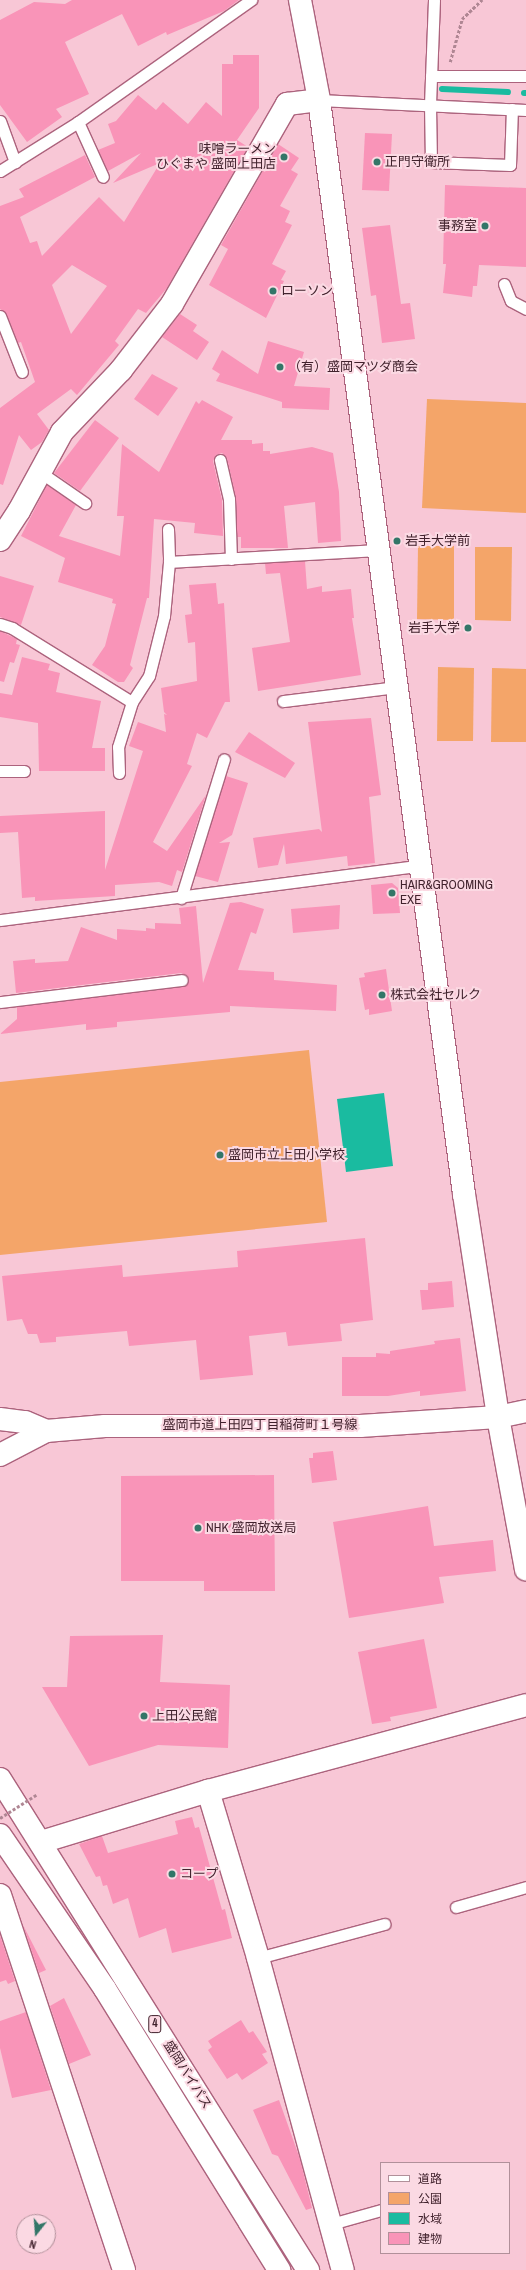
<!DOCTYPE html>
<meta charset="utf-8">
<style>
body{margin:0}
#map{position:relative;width:526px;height:2270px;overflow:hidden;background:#f8c7d6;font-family:"Archivo Narrow","Noto Sans JP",sans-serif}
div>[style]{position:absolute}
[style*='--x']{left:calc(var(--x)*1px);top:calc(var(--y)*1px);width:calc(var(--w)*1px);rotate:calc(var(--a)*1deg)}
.green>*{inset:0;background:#f4a569}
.water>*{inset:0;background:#1abba0}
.stream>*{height:6px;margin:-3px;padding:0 3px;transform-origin:3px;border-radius:3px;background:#1abba0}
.building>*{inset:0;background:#f994b8}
.path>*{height:2.5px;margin-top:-1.25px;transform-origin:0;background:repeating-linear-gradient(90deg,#af8693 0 3px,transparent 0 5px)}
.roads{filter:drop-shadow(1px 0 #ac637d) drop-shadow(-1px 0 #ac637d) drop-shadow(0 1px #ac637d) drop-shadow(0 -1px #ac637d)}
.service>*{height:11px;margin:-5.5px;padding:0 5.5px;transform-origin:5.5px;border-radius:5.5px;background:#fff}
.minor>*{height:22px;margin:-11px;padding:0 11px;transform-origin:11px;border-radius:11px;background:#fff}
.tertiary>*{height:22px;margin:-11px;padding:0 11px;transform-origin:11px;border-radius:11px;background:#fff}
.trunk>*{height:22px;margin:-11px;padding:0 11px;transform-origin:11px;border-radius:11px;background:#fff}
.path-bridge>*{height:2.5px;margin-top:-1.25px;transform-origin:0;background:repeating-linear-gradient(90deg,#af8693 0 3px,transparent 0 5px)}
.dots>*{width:11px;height:11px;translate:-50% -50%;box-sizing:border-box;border:2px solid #fbd9e3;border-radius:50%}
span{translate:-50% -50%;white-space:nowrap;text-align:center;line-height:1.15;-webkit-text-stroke:4px #fbd9e3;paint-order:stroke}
.shield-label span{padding:1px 3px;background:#fbd9e3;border:1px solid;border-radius:3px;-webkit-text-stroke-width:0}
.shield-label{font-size:12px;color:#41222d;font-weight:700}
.poi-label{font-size:13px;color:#41222d}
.right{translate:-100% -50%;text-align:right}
.left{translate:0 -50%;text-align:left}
.street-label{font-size:13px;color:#41222d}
.legend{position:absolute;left:380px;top:2162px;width:130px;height:92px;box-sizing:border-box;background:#fbd9e3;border:1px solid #b1909a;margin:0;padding:5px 7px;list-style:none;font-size:12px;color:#41222d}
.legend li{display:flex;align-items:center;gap:8px;height:20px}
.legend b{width:20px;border:1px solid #b1909a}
.north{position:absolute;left:16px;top:2214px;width:40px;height:40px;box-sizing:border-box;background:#fbd9e3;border:1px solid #b1909a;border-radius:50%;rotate:197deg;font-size:11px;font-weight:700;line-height:16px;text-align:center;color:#41222d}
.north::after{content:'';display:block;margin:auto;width:14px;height:18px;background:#337668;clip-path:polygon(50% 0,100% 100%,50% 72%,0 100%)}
</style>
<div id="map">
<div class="green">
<i style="clip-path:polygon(427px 399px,526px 403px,526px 513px,422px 508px)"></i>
<i style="clip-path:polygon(418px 546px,454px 546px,454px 620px,417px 619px)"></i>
<i style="clip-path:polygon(475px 547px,512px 547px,511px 621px,475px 620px)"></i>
<i style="clip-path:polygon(438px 667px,474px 668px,473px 741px,437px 741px)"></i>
<i style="clip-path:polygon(492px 668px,526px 669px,526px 742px,491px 742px)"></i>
<i style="clip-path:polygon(309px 1050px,327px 1222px,0 1255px,0 1082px)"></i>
</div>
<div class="water">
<i style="clip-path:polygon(384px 1093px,393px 1166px,346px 1172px,337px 1099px)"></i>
</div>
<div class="stream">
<i style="--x:442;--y:89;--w:66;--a:2.6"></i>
<i style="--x:524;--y:93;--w:2;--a:0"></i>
</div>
<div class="building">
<i style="clip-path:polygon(72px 0,239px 0,224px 11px,167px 35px,166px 32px,138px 46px,122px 14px,65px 42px,89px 94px,56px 109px,62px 117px,27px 142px,0 105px,0 20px,34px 2px,65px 4px)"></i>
<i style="clip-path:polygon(evenodd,233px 55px,259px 55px,259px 108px,237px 140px,248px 147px,167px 288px,146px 313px,138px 309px,115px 341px,119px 345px,77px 395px,71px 389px,37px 414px,49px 430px,42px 442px,31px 450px,19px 435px,3px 485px,0 484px,0 408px,35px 382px,21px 342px,18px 343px,6px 313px,0 309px,0 206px,24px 197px,19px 189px,85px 155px,95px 177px,20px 217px,30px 243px,37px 241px,42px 256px,99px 197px,124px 222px,160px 163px,113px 183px,141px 153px,108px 171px,98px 150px,115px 143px,108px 124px,116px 121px,138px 95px,156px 110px,163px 102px,188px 124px,206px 102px,222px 116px,222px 64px,233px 64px,233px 55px,72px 265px,107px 286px,71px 334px,52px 285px,72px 265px)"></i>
<i style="clip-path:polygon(365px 133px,392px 134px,389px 191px,362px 190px)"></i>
<i style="clip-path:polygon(278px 144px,299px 158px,291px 170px,298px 174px,280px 206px,290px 211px,285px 222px,292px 225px,272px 264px,286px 271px,281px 280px,284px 281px,266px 318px,209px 285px,228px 249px,221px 245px)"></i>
<i style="clip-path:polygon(445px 185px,526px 188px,526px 267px,479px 265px,477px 286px,473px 286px,472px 297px,443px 293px,446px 264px,443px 264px)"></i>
<i style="clip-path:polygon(390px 225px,401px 304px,410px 303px,415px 339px,382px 343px,376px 295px,371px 296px,362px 228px)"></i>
<i style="clip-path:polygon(180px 314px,197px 325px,193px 331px,209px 342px,197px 360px,162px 337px)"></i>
<i style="clip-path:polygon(268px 341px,304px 352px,294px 386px,330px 388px,329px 410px,282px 408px,282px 402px,216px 381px,220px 374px,212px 369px,222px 350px,258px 374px)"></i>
<i style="clip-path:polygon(152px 374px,178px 388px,158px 416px,134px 399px)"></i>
<i style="clip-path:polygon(202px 400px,233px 417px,221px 440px,252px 440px,252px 444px,263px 443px,263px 451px,270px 451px,270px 454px,312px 447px,333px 453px,339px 492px,341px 541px,318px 543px,315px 502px,284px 506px,288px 548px,241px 548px,241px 537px,237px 537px,236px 498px,227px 458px,222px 453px,216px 455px,213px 461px,222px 500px,223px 536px,194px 533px,195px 523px,154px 519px,149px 598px,147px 598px,130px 665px,133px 668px,124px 682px,118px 682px,92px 665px,105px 646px,116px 604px,112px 603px,113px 599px,58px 582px,65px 558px,21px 536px,47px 485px,76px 505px,59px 536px,120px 556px,124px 516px,117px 516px,122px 444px,159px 472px,196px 401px,199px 404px)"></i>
<i style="clip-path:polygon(95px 420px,119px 438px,80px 491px,54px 473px)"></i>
<i style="clip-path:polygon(305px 561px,307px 589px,322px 586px,322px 592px,351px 589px,354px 618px,352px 618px,361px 675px,258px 691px,252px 648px,290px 642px,280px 573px,266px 574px,265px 563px)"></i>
<i style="clip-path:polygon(0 576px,34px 586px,21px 625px,0 617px)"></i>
<i style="clip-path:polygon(216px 583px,218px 604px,224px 603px,230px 702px,225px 702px,207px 738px,197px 733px,187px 764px,192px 766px,153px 842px,167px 851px,206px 795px,182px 872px,177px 870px,172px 886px,159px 882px,115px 885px,115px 896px,35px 901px,35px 897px,22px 898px,18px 832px,0 833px,0 816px,105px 811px,105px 870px,143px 751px,129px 746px,138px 722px,166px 732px,164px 714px,167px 715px,164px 712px,161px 688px,197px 681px,195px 642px,188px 643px,185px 615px,192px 614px,189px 585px)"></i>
<i style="clip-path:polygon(0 631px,17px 639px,16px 644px,20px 645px,14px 663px,10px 662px,4px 682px,0 681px)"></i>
<i style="clip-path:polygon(22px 657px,50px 664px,48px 670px,60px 673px,56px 692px,101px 701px,92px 748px,105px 748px,105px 771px,39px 771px,38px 723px,0 717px,0 693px,12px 695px)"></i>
<i style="clip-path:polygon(371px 718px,381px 795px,369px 797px,375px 863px,348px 866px,347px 856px,286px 864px,284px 844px,278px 865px,258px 868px,253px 838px,319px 829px,322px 832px,308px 722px)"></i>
<i style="clip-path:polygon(249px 732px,295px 763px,285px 778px,235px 752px)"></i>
<i style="clip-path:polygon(226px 776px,248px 783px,232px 835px,219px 843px,230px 842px,218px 882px,195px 876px)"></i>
<i style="clip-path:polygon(392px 883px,398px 888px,400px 913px,373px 914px,371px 885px)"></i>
<i style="clip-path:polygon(241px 902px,264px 909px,256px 934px,251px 932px,238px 970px,274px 972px,274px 980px,337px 985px,336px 1011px,230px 1006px,230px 1012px,117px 1022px,117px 1027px,86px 1030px,86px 1024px,0 1034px,17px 1019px,17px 1007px,183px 987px,189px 980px,187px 976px,181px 973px,16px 993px,13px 961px,35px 959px,35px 963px,68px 961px,81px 927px,117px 940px,117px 929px,146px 931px,146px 928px,155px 929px,155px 923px,181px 924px,179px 908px,196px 906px,203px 983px,230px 903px)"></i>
<i style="clip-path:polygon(340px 905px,339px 929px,293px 933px,291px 909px)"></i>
<i style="clip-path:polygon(386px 969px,392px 1011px,369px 1015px,369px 1009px,365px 1010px,359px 978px,365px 977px,364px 973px)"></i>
<i style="clip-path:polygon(365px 1238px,373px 1320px,340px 1324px,342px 1341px,288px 1346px,286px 1332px,249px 1336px,253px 1375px,200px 1380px,196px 1340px,129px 1346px,127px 1331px,56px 1337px,56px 1342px,40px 1343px,37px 1334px,28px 1334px,22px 1319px,7px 1321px,2px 1276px,122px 1265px,123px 1277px,238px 1267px,237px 1251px)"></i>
<i style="clip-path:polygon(452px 1281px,454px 1307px,422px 1310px,420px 1290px,428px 1290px,428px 1283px)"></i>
<i style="clip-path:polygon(460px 1338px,466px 1391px,420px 1396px,420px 1391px,388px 1396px,342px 1396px,342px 1357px,376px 1357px,376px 1353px,390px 1354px,390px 1351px,435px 1344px,434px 1341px)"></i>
<i style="clip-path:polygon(333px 1451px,337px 1480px,312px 1483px,309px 1458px,313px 1458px,313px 1453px)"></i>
<i style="clip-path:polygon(274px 1475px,275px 1591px,204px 1591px,204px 1581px,121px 1581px,121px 1476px)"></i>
<i style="clip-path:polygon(428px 1506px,434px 1546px,493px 1540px,496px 1571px,439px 1577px,444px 1603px,349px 1618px,333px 1522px)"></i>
<i style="clip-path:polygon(163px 1635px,160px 1682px,230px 1685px,228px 1748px,158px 1745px,89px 1766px,42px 1687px,67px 1687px,70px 1636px)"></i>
<i style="clip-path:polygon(424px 1639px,437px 1708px,390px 1717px,391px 1721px,372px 1724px,358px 1652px)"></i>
<i style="clip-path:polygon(192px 1817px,195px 1828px,199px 1827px,222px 1910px,225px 1909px,232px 1938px,172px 1953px,166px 1928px,139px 1938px,128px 1898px,113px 1904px,107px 1885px,103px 1886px,100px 1876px,96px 1877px,79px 1844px,102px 1836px,108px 1853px,178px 1834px,175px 1821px)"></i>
<i style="clip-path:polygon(23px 1925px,46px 1970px,39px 1973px)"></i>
<i style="clip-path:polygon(0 1935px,15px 1981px,8px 1984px,6px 1980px,0 1982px)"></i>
<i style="clip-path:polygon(64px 1998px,91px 2055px,69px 2064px,50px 2006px)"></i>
<i style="clip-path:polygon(26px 2012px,51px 2090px,12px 2098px,0 2048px,0 2021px)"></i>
<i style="clip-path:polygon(241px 2020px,249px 2033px,253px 2031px,267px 2052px,262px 2054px,268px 2063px,242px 2080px,237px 2073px,227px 2079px,208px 2050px,212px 2047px,208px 2041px)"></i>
<i style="clip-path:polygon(279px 2100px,300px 2159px,312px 2208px,306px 2210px,278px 2156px,272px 2154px,253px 2110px)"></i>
</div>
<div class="path">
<i style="--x:450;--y:62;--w:45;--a:-74.4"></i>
<i style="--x:462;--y:19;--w:28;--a:-44"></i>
</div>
<div class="roads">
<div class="service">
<i style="--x:434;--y:0;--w:105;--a:92.2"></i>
<i style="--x:430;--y:105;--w:57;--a:89"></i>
<i style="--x:431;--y:162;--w:79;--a:2.2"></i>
<i style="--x:510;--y:165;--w:56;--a:-88"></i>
<i style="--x:431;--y:76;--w:95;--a:0"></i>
<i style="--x:319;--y:100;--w:207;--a:2.8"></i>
<i style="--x:0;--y:121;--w:44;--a:69.9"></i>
<i style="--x:78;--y:122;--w:60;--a:65.6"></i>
<i style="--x:0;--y:171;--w:92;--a:-32.1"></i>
<i style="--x:78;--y:122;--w:212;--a:-35.2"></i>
<i style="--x:504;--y:284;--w:18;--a:68"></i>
<i style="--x:511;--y:301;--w:17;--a:28"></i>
<i style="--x:0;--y:316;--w:60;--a:68.6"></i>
<i style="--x:220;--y:460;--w:40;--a:77"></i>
<i style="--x:229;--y:499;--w:60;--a:88.1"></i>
<i style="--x:40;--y:472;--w:55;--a:34.6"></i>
<i style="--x:168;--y:529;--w:33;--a:88"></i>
<i style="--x:0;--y:624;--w:13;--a:18"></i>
<i style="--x:12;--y:628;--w:141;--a:31.7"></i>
<i style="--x:132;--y:702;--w:31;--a:-57"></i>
<i style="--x:149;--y:676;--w:62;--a:-76"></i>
<i style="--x:164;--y:616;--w:54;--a:-84.7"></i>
<i style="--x:169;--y:562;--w:208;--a:-3.3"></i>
<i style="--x:283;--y:701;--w:115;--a:-7"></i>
<i style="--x:0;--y:771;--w:24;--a:0"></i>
<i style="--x:119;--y:773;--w:26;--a:-92"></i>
<i style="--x:118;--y:747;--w:47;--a:-72.7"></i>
<i style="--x:181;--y:898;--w:145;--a:-72.8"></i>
<i style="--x:0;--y:920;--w:426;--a:-7.4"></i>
<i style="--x:0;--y:1002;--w:183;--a:-6.9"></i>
<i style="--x:456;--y:1907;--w:73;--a:-15.9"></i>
<i style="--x:258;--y:1958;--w:131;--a:-15.1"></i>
<i style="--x:331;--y:2224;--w:52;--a:-15.6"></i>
</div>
<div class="minor">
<i style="--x:0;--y:540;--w:35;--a:-57"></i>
<i style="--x:19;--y:511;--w:90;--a:-61.4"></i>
<i style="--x:62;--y:432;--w:86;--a:-46.4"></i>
<i style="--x:121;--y:370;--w:83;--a:-52.3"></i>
<i style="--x:172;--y:304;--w:231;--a:-60.1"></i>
<i style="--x:287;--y:104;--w:32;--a:-7"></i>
<i style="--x:0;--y:1419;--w:25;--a:7"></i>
<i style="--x:25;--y:1422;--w:23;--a:23"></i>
<i style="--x:208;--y:1791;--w:174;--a:73.3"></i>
<i style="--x:258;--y:1958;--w:323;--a:74.8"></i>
<i style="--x:41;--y:1842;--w:175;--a:-17"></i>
<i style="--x:208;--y:1791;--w:329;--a:-15.1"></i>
<i style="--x:0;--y:1895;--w:395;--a:71.7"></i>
</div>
<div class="tertiary">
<i style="--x:300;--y:0;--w:102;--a:79.2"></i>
<i style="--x:319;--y:100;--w:1104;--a:82.45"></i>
<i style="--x:464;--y:1194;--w:226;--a:81.3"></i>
<i style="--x:498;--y:1417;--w:155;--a:79.6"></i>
<i style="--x:0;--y:1455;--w:52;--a:-27.6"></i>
<i style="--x:46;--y:1431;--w:59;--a:-4.8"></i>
<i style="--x:105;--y:1426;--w:255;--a:0"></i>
<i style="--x:360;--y:1426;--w:138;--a:-3.7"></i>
<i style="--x:498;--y:1417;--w:29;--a:-12"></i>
</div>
<div class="trunk">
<i style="--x:0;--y:1779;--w:580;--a:57.9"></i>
<i style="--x:0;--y:1835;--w:186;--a:55.7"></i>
<i style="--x:105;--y:1989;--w:331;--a:58.2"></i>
</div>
</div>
<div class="path-bridge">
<i style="--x:0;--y:1818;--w:43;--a:-32.6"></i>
</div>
<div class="dots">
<i style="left:284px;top:157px;background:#337668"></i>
<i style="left:377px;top:162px;background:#337668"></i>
<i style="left:485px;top:226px;background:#337668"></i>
<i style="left:273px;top:291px;background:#337668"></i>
<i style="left:280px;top:367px;background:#337668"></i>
<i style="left:397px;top:541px;background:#337668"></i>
<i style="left:468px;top:628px;background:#337668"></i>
<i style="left:392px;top:893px;background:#337668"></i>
<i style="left:382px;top:995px;background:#337668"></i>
<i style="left:220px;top:1155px;background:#337668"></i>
<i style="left:198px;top:1528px;background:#337668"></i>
<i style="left:144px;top:1716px;background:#337668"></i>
<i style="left:172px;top:1874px;background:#337668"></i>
</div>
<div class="shield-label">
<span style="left:155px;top:2024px">4</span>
</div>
<div class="poi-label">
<span class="right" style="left:276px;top:157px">味噌ラーメン<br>ひぐまや 盛岡上田店</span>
<span class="left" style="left:385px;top:162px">正門守衛所</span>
<span class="right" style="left:477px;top:226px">事務室</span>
<span class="left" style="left:281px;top:291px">ローソン</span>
<span class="left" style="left:288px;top:367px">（有）盛岡マツダ商会</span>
<span class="left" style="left:405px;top:541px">岩手大学前</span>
<span class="right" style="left:460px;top:628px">岩手大学</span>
<span class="left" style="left:400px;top:893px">HAIR&amp;GROOMING<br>EXE</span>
<span class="left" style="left:390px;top:995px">株式会社セルク</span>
<span class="left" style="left:228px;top:1155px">盛岡市立上田小学校</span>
<span class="left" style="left:206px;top:1528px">NHK 盛岡放送局</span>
<span class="left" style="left:152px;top:1716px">上田公民館</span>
<span class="left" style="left:180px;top:1874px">コープ</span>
</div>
<div class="street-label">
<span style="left:260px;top:1425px">盛岡市道上田四丁目稲荷町１号線</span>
<span style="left:187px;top:2075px;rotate:58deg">盛岡バイパス</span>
</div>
<ul class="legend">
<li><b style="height:5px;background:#fff"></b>道路</li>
<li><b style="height:11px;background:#f4a569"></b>公園</li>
<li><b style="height:11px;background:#1abba0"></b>水域</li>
<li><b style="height:11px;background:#f994b8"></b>建物</li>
</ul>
<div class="north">N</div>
</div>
